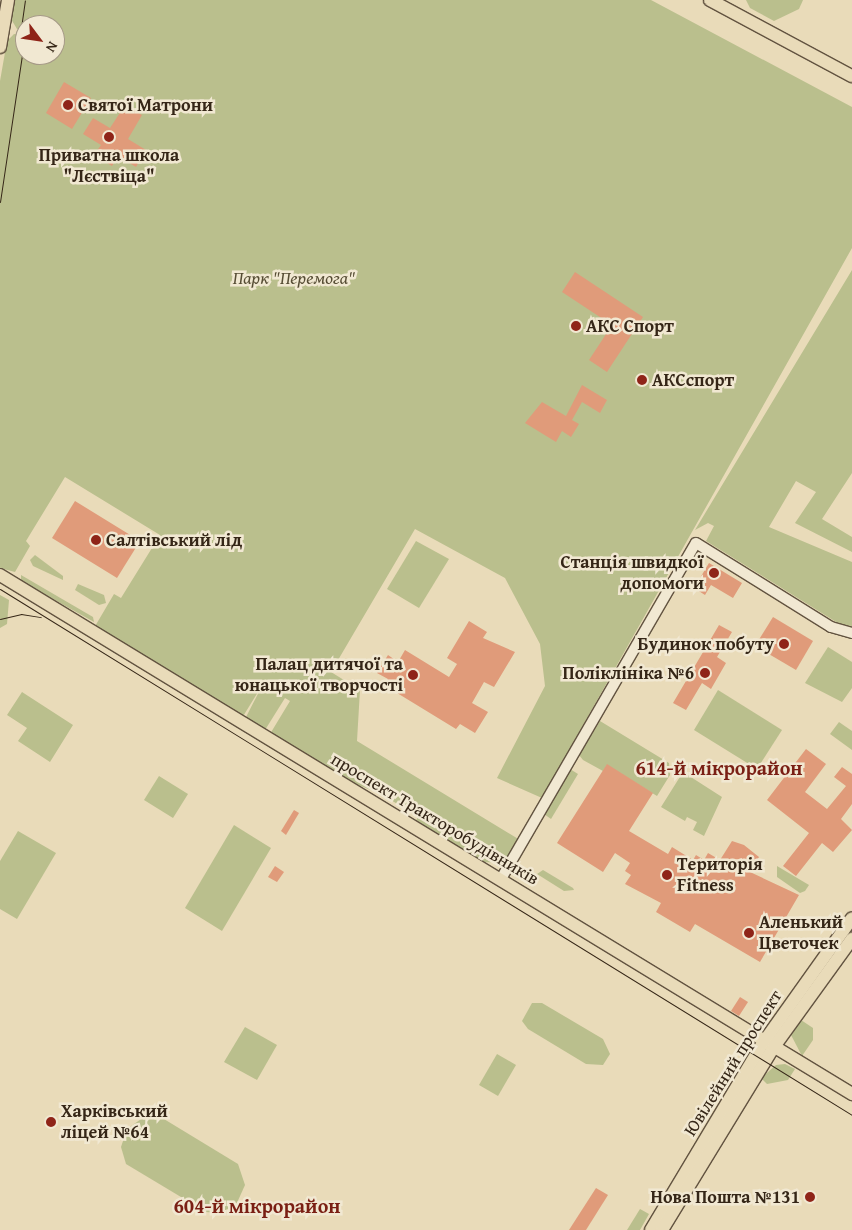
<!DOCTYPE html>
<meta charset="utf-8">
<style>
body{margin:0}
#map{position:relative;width:852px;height:1230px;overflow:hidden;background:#e9dbb9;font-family:"Gentium Book Plus",serif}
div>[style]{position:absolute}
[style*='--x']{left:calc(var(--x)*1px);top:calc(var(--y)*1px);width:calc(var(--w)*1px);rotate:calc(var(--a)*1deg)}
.green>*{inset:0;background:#babf8d}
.building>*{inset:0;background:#e09b7a}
.roads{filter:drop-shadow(1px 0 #625340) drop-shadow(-1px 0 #625340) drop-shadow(0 1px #625340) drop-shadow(0 -1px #625340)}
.minor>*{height:10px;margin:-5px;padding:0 5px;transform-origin:5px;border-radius:5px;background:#f1e8d2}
.major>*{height:12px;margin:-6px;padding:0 6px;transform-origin:6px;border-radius:6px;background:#e9dbb9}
.tram>*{height:1px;margin:-0.5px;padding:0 0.5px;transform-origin:0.5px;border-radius:0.5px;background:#352617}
.dots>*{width:14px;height:14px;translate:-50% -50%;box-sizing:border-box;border:2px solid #f1e8d2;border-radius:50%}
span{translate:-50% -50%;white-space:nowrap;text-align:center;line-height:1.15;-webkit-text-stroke:5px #f1e8d2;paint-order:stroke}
.poi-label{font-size:18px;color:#352617;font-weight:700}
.left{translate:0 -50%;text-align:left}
.right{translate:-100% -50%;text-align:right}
.park-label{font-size:18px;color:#564c34;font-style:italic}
.street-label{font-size:18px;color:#352617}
.quarter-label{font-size:20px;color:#7a1f14;font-weight:700}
.north{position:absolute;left:15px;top:15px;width:50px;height:50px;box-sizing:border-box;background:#f1e8d2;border:1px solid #a69a87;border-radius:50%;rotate:121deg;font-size:14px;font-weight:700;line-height:20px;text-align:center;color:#352617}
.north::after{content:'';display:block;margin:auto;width:18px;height:22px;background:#8f2418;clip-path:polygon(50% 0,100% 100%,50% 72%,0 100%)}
</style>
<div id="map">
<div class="green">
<i style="clip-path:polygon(14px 0,651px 0,852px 107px,852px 248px,542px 798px,497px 778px,545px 686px,540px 644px,505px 578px,415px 529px,331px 672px,360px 690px,357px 741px,520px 840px,507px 863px,483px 862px,415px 822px,418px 817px,383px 795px,351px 782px,270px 734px,290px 701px,285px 698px,265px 730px,245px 719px,263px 684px,242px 718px,94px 628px,114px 594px,121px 598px,160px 535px,65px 477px,26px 541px,30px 546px,15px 572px,0 568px,0 81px,7px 41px,14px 34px,25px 35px,25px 55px,55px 55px,55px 25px,17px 29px,11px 19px)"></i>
<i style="clip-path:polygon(746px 0,803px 0,799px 9px,774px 21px,750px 8px)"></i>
<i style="clip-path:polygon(852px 270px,852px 473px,822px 519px,852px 537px,852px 552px,795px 523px,816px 492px,796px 481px,769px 527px,852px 562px,852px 626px,841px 625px,706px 541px,714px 526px,708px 523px,695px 530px)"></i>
<i style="clip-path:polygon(416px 541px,449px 559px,419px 608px,387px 589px)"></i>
<i style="clip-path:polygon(35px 555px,63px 576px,63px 580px,33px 566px,30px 560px)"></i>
<i style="clip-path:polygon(21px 575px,93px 617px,94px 622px,21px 581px)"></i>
<i style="clip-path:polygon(78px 584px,104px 595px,106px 603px,99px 605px,75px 590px)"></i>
<i style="clip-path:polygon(0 595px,9px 600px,7px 624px,0 628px)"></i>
<i style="clip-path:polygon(828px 647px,852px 662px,852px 688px,842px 702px,805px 683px)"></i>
<i style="clip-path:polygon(718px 690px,782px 730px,757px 769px,694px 730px)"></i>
<i style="clip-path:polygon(22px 692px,73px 725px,50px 762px,18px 741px,27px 728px,7px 715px)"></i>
<i style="clip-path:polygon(600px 721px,669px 763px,670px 775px,657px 796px,607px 765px,603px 771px,583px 760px,579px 755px)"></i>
<i style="clip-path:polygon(839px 722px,852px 731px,852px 750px,830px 734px)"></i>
<i style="clip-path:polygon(570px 769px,578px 774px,551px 819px,544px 814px)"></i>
<i style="clip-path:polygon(683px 772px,722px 797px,704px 836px,693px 830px,697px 822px,687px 817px,685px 821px,661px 807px)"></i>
<i style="clip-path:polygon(159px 776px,188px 794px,173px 818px,144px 800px)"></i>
<i style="clip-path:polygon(234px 825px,271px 848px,222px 931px,185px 908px)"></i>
<i style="clip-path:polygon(18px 831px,56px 853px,17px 919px,0 909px,0 861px)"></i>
<i style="clip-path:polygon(777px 866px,809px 885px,805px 891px,800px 893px,777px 877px)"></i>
<i style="clip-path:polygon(543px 870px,573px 888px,574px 890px,564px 891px,537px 874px)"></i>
<i style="clip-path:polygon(532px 1003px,542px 1003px,603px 1039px,610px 1054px,603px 1065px,586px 1064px,528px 1029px,522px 1021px)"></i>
<i style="clip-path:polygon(801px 1020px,813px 1028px,813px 1040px,802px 1056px,791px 1035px)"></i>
<i style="clip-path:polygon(245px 1027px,277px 1045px,257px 1080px,224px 1062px)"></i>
<i style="clip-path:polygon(497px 1054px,516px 1065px,498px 1096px,479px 1085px)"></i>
<i style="clip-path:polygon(785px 1064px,795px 1069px,788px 1080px,767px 1084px,761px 1078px,776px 1065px)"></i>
<i style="clip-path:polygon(159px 1116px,238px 1164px,245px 1185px,236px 1205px,219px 1213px,206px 1212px,126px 1164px,121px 1147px,127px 1129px,144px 1117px)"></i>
<i style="clip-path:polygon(640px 1209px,649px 1214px,640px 1230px,627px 1230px)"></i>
</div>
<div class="building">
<i style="clip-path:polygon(64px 82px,91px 98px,72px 129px,46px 113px)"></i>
<i style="clip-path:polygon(125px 105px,142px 115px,128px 139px,146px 150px,136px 167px,118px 156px,112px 166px,94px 155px,101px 145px,83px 134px,93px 118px,110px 128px)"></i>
<i style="clip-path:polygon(575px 272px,643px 317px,607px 372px,589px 360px,612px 325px,562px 292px)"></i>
<i style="clip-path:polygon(582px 385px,607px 400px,600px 413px,582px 402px,572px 420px,579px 424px,571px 437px,562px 431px,556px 442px,525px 423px,542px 402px,566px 416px)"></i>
<i style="clip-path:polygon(75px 501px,140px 541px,117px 578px,52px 538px)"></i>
<i style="clip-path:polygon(709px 563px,742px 583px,733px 598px,711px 585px,705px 595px,694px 588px)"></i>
<i style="clip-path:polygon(773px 617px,813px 641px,796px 670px,755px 646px)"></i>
<i style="clip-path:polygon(469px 621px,487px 632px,483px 638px,515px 652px,494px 687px,484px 682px,472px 703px,488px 712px,475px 733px,460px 724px,456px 729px,384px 685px,388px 679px,377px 673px,388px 655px,398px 662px,405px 650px,449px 677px,457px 664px,447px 658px)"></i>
<i style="clip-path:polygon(719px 625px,732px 632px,717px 657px,726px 663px,711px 689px,702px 683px,686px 710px,673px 703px)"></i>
<i style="clip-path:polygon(806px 749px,826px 764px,805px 792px,827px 809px,846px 786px,834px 777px,842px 767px,852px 774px,852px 804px,841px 819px,852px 830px,833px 852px,822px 843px,796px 876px,783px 866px,809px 833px,767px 800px)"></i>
<i style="clip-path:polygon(607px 764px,653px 793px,629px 831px,668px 854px,672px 847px,693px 860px,696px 855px,704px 860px,708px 853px,720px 860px,732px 841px,744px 845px,759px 857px,750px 872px,799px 895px,760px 962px,695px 924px,690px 932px,656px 912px,661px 903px,625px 884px,631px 875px,625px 871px,630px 863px,615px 853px,603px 872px,557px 843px)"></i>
<i style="clip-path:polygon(294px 810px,299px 813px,286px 835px,281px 831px)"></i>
<i style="clip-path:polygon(275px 866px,284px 872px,277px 882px,268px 877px)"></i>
<i style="clip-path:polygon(740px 997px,748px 1002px,739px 1016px,731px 1011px)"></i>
<i style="clip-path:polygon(596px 1188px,608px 1195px,586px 1230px,569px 1230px)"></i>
</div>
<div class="roads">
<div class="minor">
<i style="--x:501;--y:879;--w:388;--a:-59.9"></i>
<i style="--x:696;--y:543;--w:159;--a:31.9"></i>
<i style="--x:831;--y:627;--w:22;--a:16"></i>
</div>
<div class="major">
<i style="--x:710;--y:0;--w:161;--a:28.2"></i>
<i style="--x:0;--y:47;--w:48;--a:-80.3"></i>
<i style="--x:0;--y:575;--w:998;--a:31.35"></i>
<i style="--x:651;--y:1230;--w:218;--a:-59.1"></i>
<i style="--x:763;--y:1043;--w:153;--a:-54.5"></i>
<i style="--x:662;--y:1230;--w:213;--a:-58.6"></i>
<i style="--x:773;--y:1048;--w:135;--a:-54.1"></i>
</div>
</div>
<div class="tram">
<i style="--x:19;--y:42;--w:42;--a:-81.9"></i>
<i style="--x:0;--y:202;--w:170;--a:-81.5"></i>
<i style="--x:0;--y:589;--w:1001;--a:31.69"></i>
<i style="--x:0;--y:619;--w:22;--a:-13"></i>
<i style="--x:21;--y:614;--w:20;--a:9"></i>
</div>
<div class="dots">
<i style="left:68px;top:105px;background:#8f2418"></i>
<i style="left:109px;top:137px;background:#8f2418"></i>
<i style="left:576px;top:326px;background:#8f2418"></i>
<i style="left:642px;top:380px;background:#8f2418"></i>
<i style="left:96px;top:540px;background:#8f2418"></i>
<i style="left:714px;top:573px;background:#8f2418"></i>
<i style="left:784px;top:644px;background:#8f2418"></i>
<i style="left:705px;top:673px;background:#8f2418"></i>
<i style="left:413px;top:675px;background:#8f2418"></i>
<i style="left:667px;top:875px;background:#8f2418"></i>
<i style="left:749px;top:933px;background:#8f2418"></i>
<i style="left:51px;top:1122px;background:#8f2418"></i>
<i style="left:810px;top:1197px;background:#8f2418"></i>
</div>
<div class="poi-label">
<span class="left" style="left:78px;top:105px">Святої Матрони</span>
<span style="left:109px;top:166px">Приватна школа<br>"Лєствіца"</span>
<span class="left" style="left:586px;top:326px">АКС Спорт</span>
<span class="left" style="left:652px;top:380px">АКСспорт</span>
<span class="left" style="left:106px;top:540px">Салтівський лід</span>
<span class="right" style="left:704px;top:573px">Станція швидкої<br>допомоги</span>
<span class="right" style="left:774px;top:644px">Будинок побуту</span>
<span class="right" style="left:403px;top:675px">Палац дитячої та<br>юнацької творчості</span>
<span class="right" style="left:694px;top:673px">Поліклініка №6</span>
<span class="left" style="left:677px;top:875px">Територія<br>Fitness</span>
<span class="left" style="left:759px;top:933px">Аленький<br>Цветочек</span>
<span class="left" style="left:61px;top:1122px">Харківський<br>ліцей №64</span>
<span class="right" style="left:800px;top:1197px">Нова Пошта №131</span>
</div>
<div class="park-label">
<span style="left:294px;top:278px">Парк "Перемога"</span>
</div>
<div class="street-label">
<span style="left:435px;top:819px;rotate:31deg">проспект Тракторобудівників</span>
<span style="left:733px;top:1063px;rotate:-58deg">Ювілейний проспект</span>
</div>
<div class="quarter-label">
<span style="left:719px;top:767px">614-й мікрорайон</span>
<span style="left:257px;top:1205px">604-й мікрорайон</span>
</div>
<div class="north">N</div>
</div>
